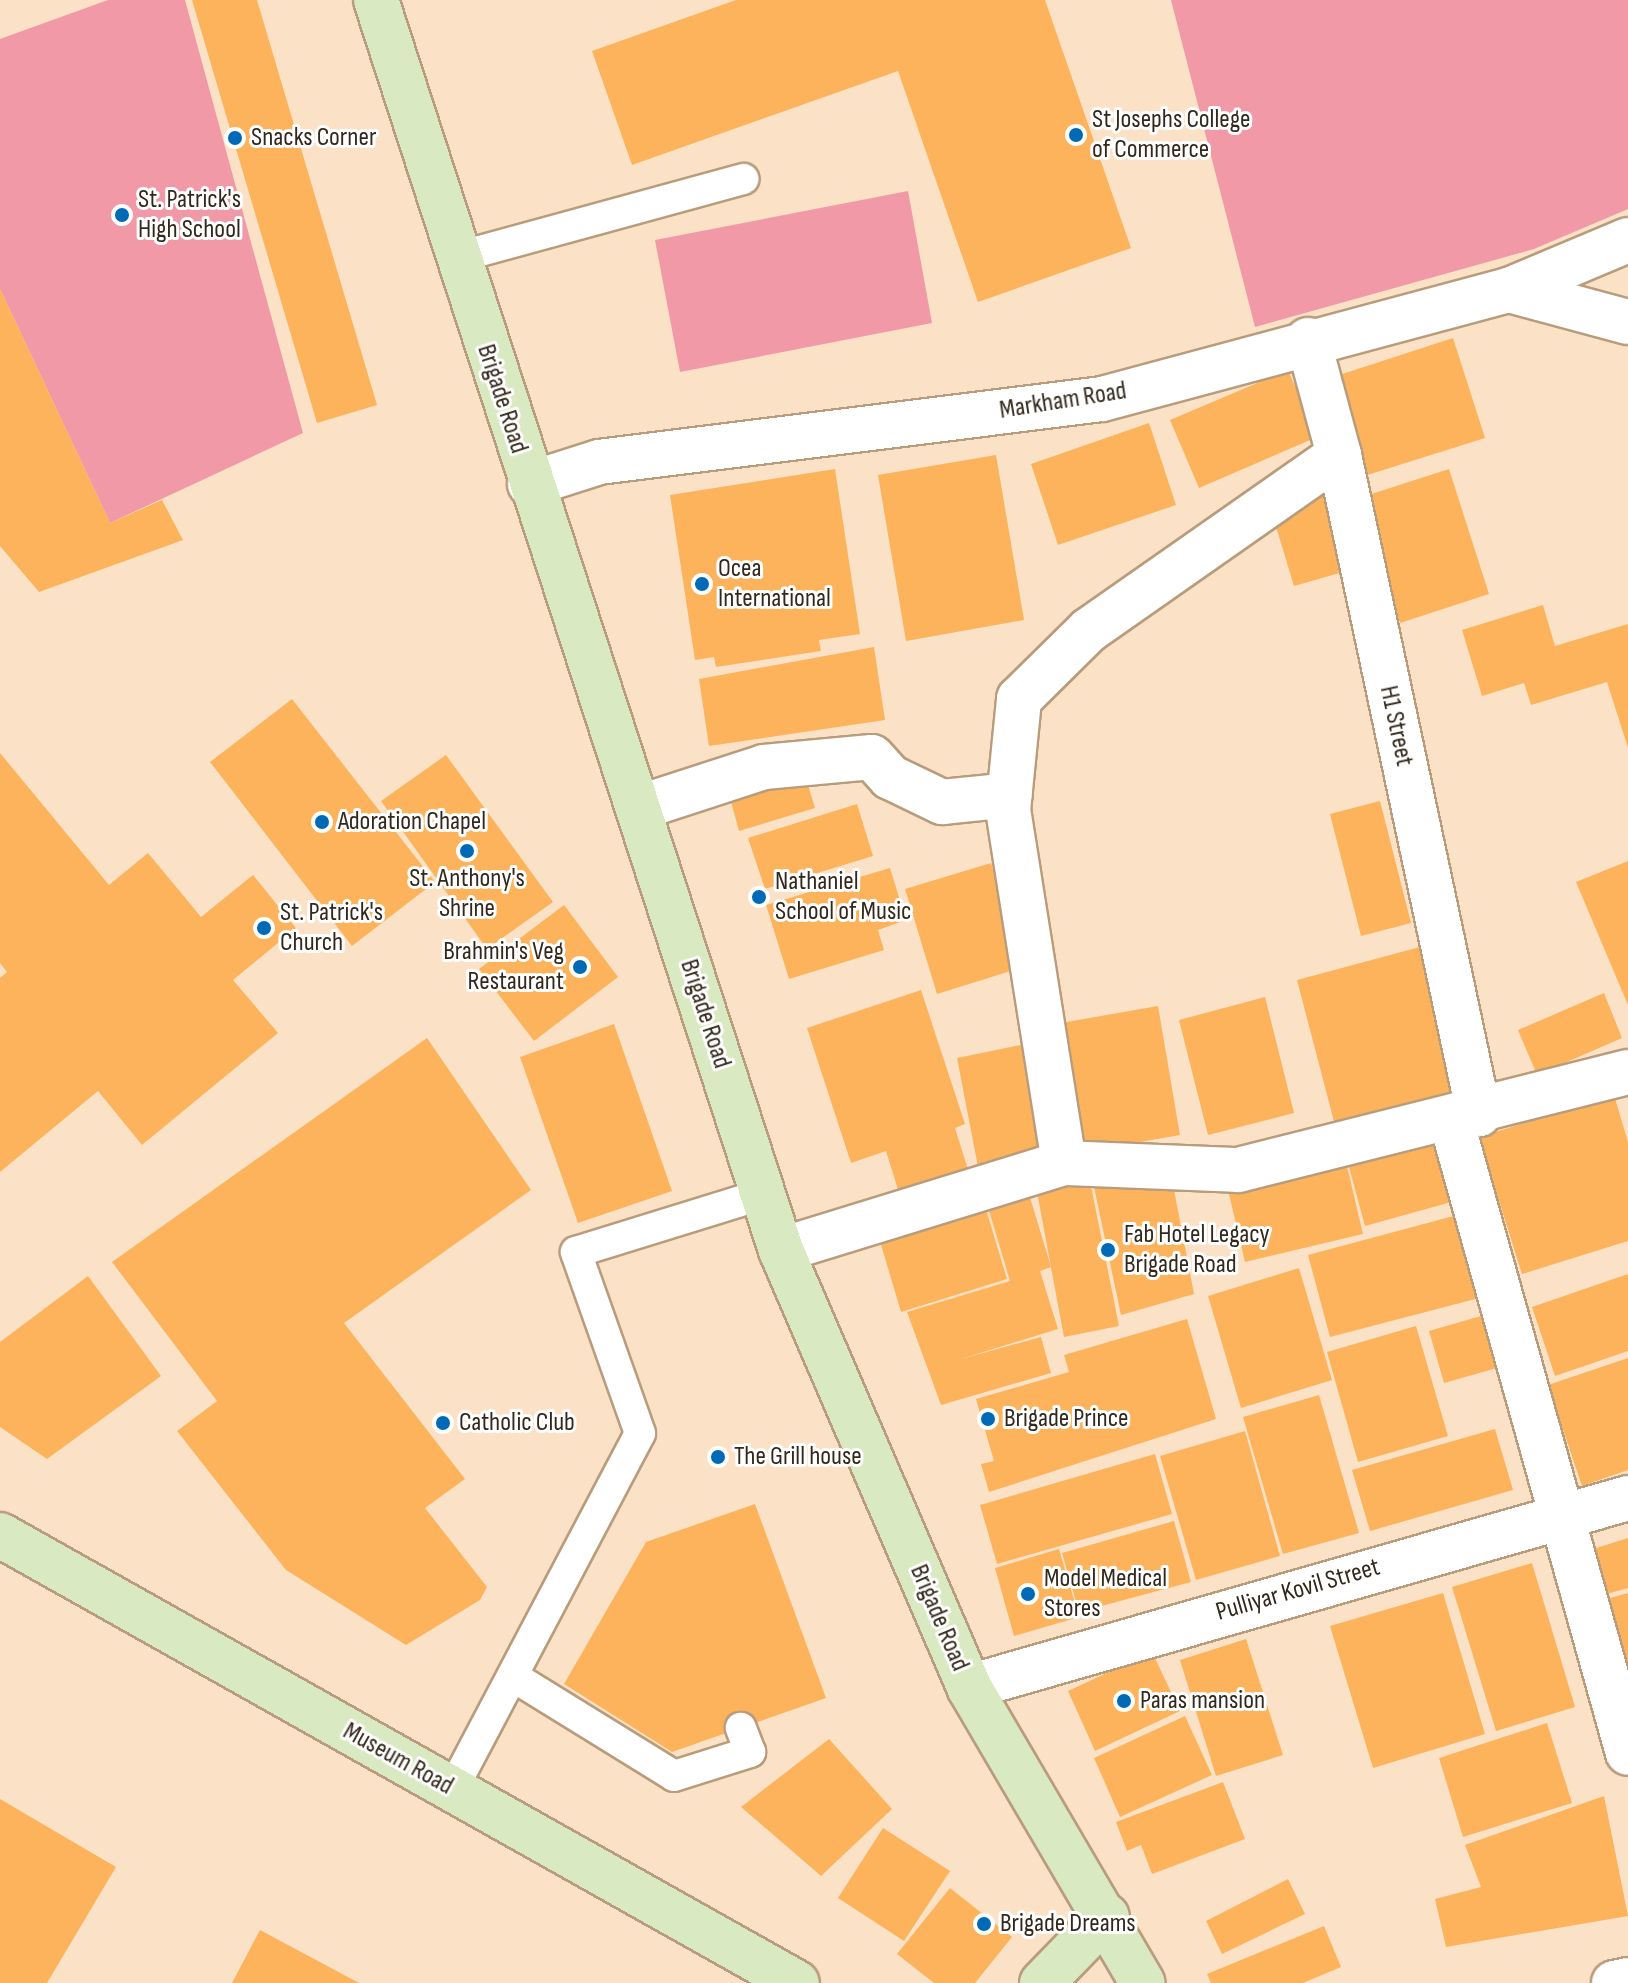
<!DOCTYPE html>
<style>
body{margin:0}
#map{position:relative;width:1628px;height:1983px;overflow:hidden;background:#fbe2c7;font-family:"Sofia Sans Condensed",sans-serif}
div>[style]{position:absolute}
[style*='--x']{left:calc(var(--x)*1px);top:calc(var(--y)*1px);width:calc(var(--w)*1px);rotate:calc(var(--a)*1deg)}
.green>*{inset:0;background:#f199a7}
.building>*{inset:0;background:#fcb35b}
.roads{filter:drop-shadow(2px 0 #b99c7c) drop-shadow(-2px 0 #b99c7c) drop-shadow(0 2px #b99c7c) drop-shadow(0 -2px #b99c7c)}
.service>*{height:30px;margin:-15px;padding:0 15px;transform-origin:15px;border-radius:15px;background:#fff}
.minor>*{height:44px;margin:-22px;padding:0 22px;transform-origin:22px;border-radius:22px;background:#fff}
.secondary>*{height:44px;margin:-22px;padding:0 22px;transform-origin:22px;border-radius:22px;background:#d9e9c1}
.dots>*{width:22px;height:22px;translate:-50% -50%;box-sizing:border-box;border:4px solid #fff;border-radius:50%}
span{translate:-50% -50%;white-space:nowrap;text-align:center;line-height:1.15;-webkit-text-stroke:6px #fff;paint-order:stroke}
.poi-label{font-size:26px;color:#33281b}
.left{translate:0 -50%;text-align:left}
.right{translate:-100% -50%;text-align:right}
.street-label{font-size:26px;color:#33281b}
</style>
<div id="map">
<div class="green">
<i style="clip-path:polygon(108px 0,185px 0,303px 433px,110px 523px,0 289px,0 39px)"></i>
<i style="clip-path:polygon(1171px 0,1628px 0,1628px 209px,1534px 249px,1255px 327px)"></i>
<i style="clip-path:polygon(908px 191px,932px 323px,680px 372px,655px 240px)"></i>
</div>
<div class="building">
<i style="clip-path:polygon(192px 0,257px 0,377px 405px,317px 423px)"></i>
<i style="clip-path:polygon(736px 0,1045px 0,1131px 248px,978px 302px,898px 71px,632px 165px,592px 51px)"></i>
<i style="clip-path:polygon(0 289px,110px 523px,162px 500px,183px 540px,39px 592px,0 546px)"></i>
<i style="clip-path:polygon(1453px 338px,1485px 438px,1361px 477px,1330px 378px)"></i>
<i style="clip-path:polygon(1288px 370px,1317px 437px,1199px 488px,1170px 420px)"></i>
<i style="clip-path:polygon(1149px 423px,1176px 505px,1058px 545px,1031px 464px)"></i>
<i style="clip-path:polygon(996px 455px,1024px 620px,906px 641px,878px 475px)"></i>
<i style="clip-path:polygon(835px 469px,860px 634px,819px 640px,821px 651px,716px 667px,714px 657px,695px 660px,670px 495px)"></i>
<i style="clip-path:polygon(1449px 469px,1489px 594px,1400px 623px,1359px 498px)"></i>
<i style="clip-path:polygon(1324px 483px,1357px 568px,1294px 586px,1274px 520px)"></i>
<i style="clip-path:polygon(1543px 605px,1555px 646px,1628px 624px,1628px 748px,1607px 682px,1531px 705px,1524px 683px,1482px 696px,1462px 630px)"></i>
<i style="clip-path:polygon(874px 647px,885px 720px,709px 746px,699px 679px)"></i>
<i style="clip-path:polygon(292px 699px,435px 882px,352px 946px,210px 762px)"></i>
<i style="clip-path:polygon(0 753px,109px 885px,148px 853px,201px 917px,253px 875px,296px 928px,233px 980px,278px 1033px,142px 1145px,98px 1091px,0 1172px,0 978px,7px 972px,0 963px)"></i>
<i style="clip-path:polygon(446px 755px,553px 902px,487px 949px,381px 801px)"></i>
<i style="clip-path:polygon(805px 775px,815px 808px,739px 831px,730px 798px)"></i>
<i style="clip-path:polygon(1380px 801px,1411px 923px,1361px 936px,1330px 814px)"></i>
<i style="clip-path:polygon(857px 804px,873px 856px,765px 889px,748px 838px)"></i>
<i style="clip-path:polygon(1628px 861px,1628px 1005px,1576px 882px)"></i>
<i style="clip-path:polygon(991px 863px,1024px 967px,937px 994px,905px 889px)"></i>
<i style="clip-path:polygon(890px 868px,906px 920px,878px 930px,884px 950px,789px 979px,766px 905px)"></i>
<i style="clip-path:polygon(564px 905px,618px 977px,534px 1041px,479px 969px)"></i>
<i style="clip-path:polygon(1420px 947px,1461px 1099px,1337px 1133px,1297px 980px)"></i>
<i style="clip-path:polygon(921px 990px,965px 1124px,955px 1128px,969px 1173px,900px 1196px,886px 1151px,851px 1163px,807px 1028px)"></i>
<i style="clip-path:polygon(1604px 993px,1622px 1038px,1537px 1075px,1518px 1030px)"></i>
<i style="clip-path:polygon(1265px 997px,1294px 1113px,1208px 1135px,1179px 1020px)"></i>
<i style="clip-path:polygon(1158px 1006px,1180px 1135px,1078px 1153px,1055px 1024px)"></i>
<i style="clip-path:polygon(614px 1024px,672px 1191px,578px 1223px,520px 1057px)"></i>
<i style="clip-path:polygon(427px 1038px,531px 1190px,344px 1323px,465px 1479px,425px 1508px,487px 1587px,480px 1600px,406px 1645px,286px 1570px,177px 1431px,217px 1401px,112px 1262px)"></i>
<i style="clip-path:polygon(1035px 1042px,1057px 1156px,979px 1172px,957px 1058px)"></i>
<i style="clip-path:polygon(1614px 1095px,1628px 1142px,1628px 1241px,1522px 1274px,1479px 1137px)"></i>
<i style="clip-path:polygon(1445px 1140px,1462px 1199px,1365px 1226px,1349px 1167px)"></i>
<i style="clip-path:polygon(1346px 1162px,1363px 1234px,1245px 1262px,1228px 1190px)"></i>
<i style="clip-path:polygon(1170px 1169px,1194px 1294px,1121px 1315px,1094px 1187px)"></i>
<i style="clip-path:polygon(1090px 1181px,1119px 1326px,1064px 1337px,1037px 1192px)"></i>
<i style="clip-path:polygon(1029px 1194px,1051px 1267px,1040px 1271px,1058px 1329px,961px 1359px,1041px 1337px,1051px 1373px,941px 1405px,907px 1312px,1010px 1281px,988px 1207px)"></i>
<i style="clip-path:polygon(985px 1206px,1007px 1279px,901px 1312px,879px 1238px)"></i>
<i style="clip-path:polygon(1461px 1214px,1483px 1297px,1330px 1337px,1308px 1255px)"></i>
<i style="clip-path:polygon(1299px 1268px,1332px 1380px,1241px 1408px,1208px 1296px)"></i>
<i style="clip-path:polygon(1628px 1274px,1628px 1351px,1555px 1376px,1532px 1307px)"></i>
<i style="clip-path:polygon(88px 1276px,161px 1376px,47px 1459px,0 1427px,0 1342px)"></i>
<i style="clip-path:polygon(1481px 1316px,1497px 1368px,1444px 1383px,1429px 1331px)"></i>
<i style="clip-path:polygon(1187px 1319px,1216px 1419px,989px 1492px,981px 1464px,994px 1461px,976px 1399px,1069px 1372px,1064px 1355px)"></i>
<i style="clip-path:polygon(1416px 1326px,1448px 1436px,1358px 1462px,1327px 1352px)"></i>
<i style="clip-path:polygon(1628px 1358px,1628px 1470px,1582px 1486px,1548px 1385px)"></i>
<i style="clip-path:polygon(1319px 1395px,1359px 1533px,1283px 1554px,1243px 1417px)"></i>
<i style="clip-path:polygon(1495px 1429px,1513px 1490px,1370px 1531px,1352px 1470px)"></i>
<i style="clip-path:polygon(1245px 1431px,1280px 1556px,1196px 1580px,1160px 1456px)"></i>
<i style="clip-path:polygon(1155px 1454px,1172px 1514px,997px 1564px,980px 1505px)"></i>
<i style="clip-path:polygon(755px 1504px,826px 1698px,672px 1752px,564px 1684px,646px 1542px)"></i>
<i style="clip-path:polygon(1174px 1521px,1191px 1582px,1079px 1612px,1062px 1553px)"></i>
<i style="clip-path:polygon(1628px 1538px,1628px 1588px,1603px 1595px,1590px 1550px)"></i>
<i style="clip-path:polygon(1059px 1549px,1079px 1617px,1014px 1636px,995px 1568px)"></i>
<i style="clip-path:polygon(1532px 1563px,1575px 1707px,1496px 1731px,1452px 1587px)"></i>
<i style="clip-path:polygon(1443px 1593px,1485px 1734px,1373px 1768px,1330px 1626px)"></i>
<i style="clip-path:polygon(1628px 1593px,1628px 1681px,1596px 1602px)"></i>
<i style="clip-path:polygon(1246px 1639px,1283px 1755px,1216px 1776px,1180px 1660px)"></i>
<i style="clip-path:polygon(1152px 1652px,1180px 1711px,1095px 1751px,1068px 1691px)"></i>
<i style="clip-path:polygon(1185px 1716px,1212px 1775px,1120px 1817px,1094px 1758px)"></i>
<i style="clip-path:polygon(1547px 1723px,1572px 1803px,1463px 1837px,1439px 1758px)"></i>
<i style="clip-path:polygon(829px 1739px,892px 1809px,821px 1876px,741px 1807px)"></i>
<i style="clip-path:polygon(1223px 1782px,1245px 1839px,1152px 1874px,1141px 1845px,1127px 1851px,1116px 1822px)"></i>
<i style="clip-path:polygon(1604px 1796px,1628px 1916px,1446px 1947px,1435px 1899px,1481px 1887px,1465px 1845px)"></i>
<i style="clip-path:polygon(0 1799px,116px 1867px,47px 1983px,0 1983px)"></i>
<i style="clip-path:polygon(883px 1828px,950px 1871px,904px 1941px,838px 1898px)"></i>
<i style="clip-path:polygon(1288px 1879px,1305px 1914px,1222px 1954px,1206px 1921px)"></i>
<i style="clip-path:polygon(950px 1888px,1012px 1937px,975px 1983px,934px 1983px,897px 1954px)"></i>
<i style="clip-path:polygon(1324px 1926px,1341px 1967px,1303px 1983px,1211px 1983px,1207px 1974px)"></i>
<i style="clip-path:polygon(260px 1930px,359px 1983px,232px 1983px)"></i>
</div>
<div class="roads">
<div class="service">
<i style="--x:458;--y:257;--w:296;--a:-15.3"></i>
<i style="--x:514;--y:1677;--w:188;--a:31.7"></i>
<i style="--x:674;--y:1776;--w:80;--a:-17.5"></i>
<i style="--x:750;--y:1752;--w:26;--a:-111"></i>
<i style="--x:452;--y:1790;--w:403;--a:-62.2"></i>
<i style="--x:640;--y:1433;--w:192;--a:-109.5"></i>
<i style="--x:576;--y:1252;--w:196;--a:-17.2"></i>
</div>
<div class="minor">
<i style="--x:1509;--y:290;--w:123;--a:15.1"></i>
<i style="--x:1308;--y:340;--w:119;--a:74.9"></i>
<i style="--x:1339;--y:455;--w:674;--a:78.01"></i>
<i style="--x:530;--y:484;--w:72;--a:-17.7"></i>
<i style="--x:599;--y:462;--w:507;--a:-7.14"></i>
<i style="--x:1102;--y:399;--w:421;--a:-15"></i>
<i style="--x:1509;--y:290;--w:129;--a:-22.8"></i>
<i style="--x:641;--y:807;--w:129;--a:-18"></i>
<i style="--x:764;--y:767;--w:108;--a:-5.3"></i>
<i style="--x:872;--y:757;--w:27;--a:48"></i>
<i style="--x:890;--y:777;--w:58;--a:25.7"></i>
<i style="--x:942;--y:802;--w:68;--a:-5.9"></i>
<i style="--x:1451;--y:1120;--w:657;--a:74.38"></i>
<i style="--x:1064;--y:1163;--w:357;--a:-99"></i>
<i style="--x:1008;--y:810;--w:112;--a:-84.3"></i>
<i style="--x:1019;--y:699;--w:98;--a:-44.6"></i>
<i style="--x:1089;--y:630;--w:305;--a:-35"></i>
<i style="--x:781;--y:1250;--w:296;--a:-17.1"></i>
<i style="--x:1064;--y:1163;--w:174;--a:2.3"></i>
<i style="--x:1238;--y:1170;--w:402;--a:-14.1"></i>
<i style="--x:969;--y:1687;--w:686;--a:-16"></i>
<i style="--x:1614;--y:1983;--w:14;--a:-12"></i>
</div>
<div class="secondary">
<i style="--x:376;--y:0;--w:1314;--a:72.05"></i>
<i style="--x:781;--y:1250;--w:476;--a:66.7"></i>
<i style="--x:969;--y:1687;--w:343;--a:59.6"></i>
<i style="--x:0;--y:1535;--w:914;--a:29.34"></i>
<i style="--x:1042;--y:1983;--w:93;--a:-45.9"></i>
</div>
</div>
<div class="dots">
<i style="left:1076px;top:135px;background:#006ab6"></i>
<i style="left:235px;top:138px;background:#006ab6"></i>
<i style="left:122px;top:215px;background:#006ab6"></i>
<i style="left:702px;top:584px;background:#006ab6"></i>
<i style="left:322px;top:822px;background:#006ab6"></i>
<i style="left:467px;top:851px;background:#006ab6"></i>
<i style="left:759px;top:897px;background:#006ab6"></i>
<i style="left:264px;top:928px;background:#006ab6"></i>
<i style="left:580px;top:967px;background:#006ab6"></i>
<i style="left:1108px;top:1250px;background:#006ab6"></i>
<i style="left:988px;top:1419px;background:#006ab6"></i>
<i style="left:443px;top:1423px;background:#006ab6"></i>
<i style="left:718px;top:1457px;background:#006ab6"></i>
<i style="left:1028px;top:1594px;background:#006ab6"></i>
<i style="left:1124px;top:1701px;background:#006ab6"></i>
<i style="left:984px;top:1924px;background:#006ab6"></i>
</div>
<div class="poi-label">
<span class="left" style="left:1092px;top:135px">St Josephs College<br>of Commerce</span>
<span class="left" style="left:251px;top:138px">Snacks Corner</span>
<span class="left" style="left:138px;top:215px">St. Patrick's<br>High School</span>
<span class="left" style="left:718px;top:584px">Ocea<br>International</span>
<span class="left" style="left:338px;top:822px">Adoration Chapel</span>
<span style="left:467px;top:894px">St. Anthony's<br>Shrine</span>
<span class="left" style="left:775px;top:897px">Nathaniel<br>School of Music</span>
<span class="left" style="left:280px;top:928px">St. Patrick's<br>Church</span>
<span class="right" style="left:564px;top:967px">Brahmin's Veg<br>Restaurant</span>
<span class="left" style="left:1124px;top:1250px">Fab Hotel Legacy<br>Brigade Road</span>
<span class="left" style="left:1004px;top:1419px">Brigade Prince</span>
<span class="left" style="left:459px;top:1423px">Catholic Club</span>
<span class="left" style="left:734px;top:1457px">The Grill house</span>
<span class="left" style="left:1044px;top:1594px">Model Medical<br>Stores</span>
<span class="left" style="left:1140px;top:1701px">Paras mansion</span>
<span class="left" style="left:1000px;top:1924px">Brigade Dreams</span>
</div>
<div class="street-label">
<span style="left:502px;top:399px;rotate:72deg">Brigade Road</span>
<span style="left:1063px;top:401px;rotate:-9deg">Markham Road</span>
<span style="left:1396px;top:726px;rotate:78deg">H1 Street</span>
<span style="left:705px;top:1014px;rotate:72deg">Brigade Road</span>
<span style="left:1298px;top:1590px;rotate:-16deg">Pulliyar Kovil Street</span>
<span style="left:939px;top:1618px;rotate:67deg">Brigade Road</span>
<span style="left:398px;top:1759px;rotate:29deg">Museum Road</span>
</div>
</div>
